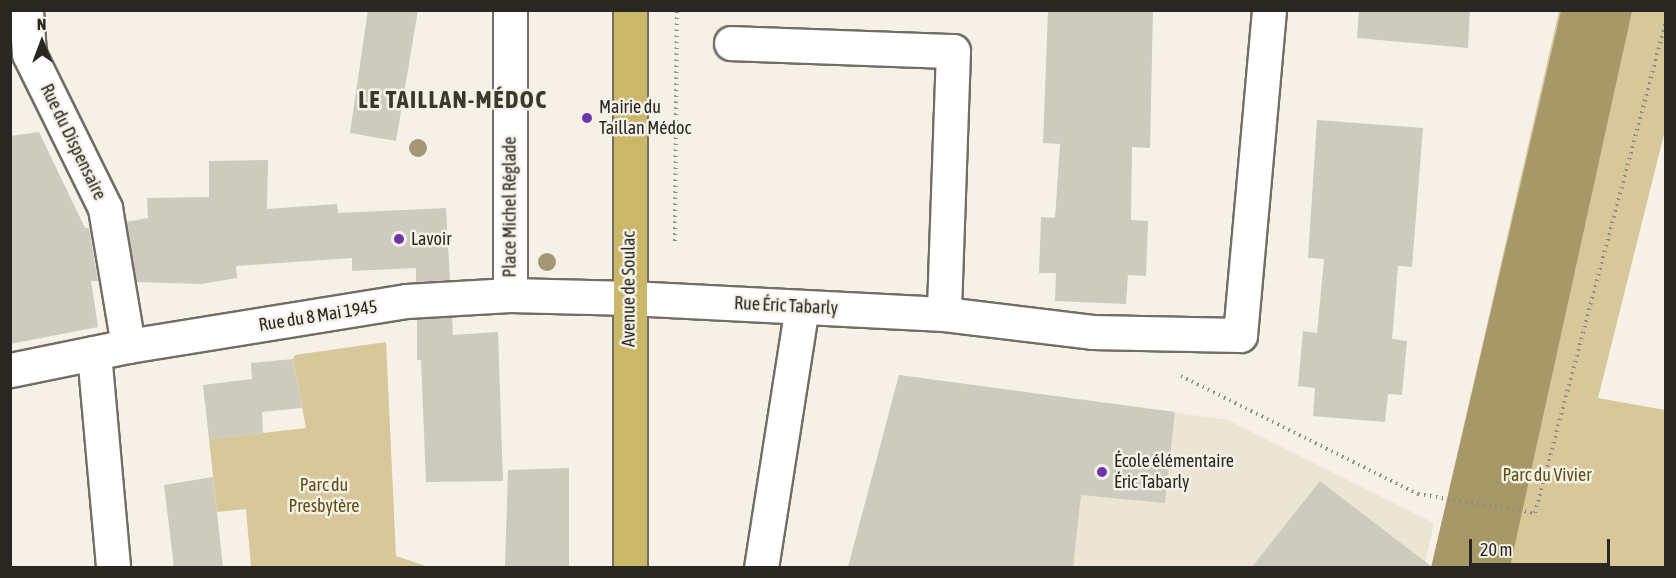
<!DOCTYPE html>
<meta charset="utf-8">
<style>
body{margin:0}
#map{position:relative;width:1676px;height:578px;overflow:hidden;background:#f5f1e6;font-family:"Asap Condensed",sans-serif}
div>[style]{position:absolute}
[style*='--x']{left:calc(var(--x)*1px);top:calc(var(--y)*1px);width:calc(var(--w)*1px);rotate:calc(var(--a)*1deg)}
.built>*{inset:0;background:#ece5d3}
.green>*{inset:0;background:#d7c799}
.water>*{inset:0;background:#a79868}
.building>*{inset:0;background:#cdcabe}
.path>*{height:4px;margin-top:-2px;transform-origin:0;background:repeating-linear-gradient(90deg,#8f8c84 0 1.5px,transparent 0 6px)}
.roads{filter:drop-shadow(2px 0 #726e64) drop-shadow(-2px 0 #726e64) drop-shadow(0 2px #726e64) drop-shadow(0 -2px #726e64)}
.minor>*{height:33px;margin:-16.5px;padding:0 16.5px;transform-origin:16.5px;border-radius:16.5px;background:#fff}
.major>*{height:33px;margin:-16.5px;padding:0 16.5px;transform-origin:16.5px;border-radius:16.5px;background:#cab768}
.trees>*{width:18px;height:18px;margin:-9px;border-radius:50%;background:#a39873}
.dots>*{width:16px;height:16px;translate:-50% -50%;box-sizing:border-box;border:3px solid #f5f1e6;border-radius:50%}
span{translate:-50% -50%;white-space:nowrap;text-align:center;line-height:1.15;-webkit-text-stroke:5px #f5f1e6;paint-order:stroke}
.poi-label{font-size:18px;color:#282722}
.left{translate:0 -50%;text-align:left}
.street-label{font-size:18px;color:#282722}
.park-label{font-size:18px;color:#604f15}
.district-label{font-size:24px;color:#3b382e;font-weight:700;letter-spacing:1.5px}
.frame{position:absolute;inset:0;border:12px solid #282722;pointer-events:none}
.north{position:absolute;left:12px;top:12px;width:60px;height:60px;-webkit-text-stroke:4px #f5f1e6;paint-order:stroke;rotate:359deg;font-size:16px;font-weight:700;line-height:24px;text-align:center;color:#282722}
.north::after{content:'';display:block;margin:auto;width:21px;height:27px;background:#282722;clip-path:polygon(50% 0,100% 100%,50% 72%,0 100%)}
.scale{position:absolute;left:1469px;top:539px;width:141px;height:27px;box-sizing:border-box;border:3px solid #282722;border-top:0;padding-left:8px;font-size:18px;line-height:21px;white-space:nowrap;color:#282722;-webkit-text-stroke:4px #f5f1e6;paint-order:stroke}
</style>
<div id="map">
<div class="built">
<i style="clip-path:polygon(899px 375px,1228px 420px,1434px 523px,1424px 567px,848px 568px)"></i>
</div>
<div class="green">
<i style="clip-path:polygon(1559px 11px,1665px 11px,1665px 130px,1598px 398px,1665px 410px,1665px 567px,1431px 568px)"></i>
<i style="clip-path:polygon(386px 342px,396px 556px,429px 567px,251px 567px,246px 509px,217px 512px,209px 439px,306px 428px,293px 359px,295px 355px)"></i>
</div>
<div class="water">
<i style="clip-path:polygon(1561px 11px,1632px 11px,1510px 567px,1431px 568px)"></i>
</div>
<div class="building">
<i style="clip-path:polygon(368px 10px,418px 10px,396px 141px,350px 133px)"></i>
<i style="clip-path:polygon(1048px 10px,1153px 10px,1150px 148px,1132px 147px,1131px 220px,1148px 221px,1146px 276px,1128px 275px,1126px 304px,1055px 301px,1056px 273px,1039px 273px,1041px 217px,1055px 218px,1060px 144px,1043px 143px)"></i>
<i style="clip-path:polygon(1359px 10px,1470px 10px,1468px 48px,1357px 38px)"></i>
<i style="clip-path:polygon(1317px 120px,1423px 128px,1412px 267px,1398px 266px,1392px 339px,1407px 341px,1402px 395px,1388px 394px,1385px 422px,1313px 416px,1315px 388px,1298px 386px,1303px 331px,1317px 333px,1324px 259px,1308px 258px)"></i>
<i style="clip-path:polygon(39px 132px,85px 228px,89px 228px,98px 281px,91px 281px,98px 327px,10px 344px,10px 136px)"></i>
<i style="clip-path:polygon(268px 160px,267px 209px,337px 204px,338px 213px,446px 208px,450px 280px,416px 282px,416px 268px,352px 271px,352px 258px,236px 266px,237px 278px,201px 284px,136px 282px,126px 222px,148px 218px,147px 198px,209px 197px,209px 161px)"></i>
<i style="clip-path:polygon(452px 317px,453px 335px,498px 332px,503px 481px,426px 482px,421px 360px,417px 360px,417px 319px)"></i>
<i style="clip-path:polygon(293px 359px,302px 408px,262px 412px,263px 433px,209px 439px,203px 385px,252px 379px,251px 363px)"></i>
<i style="clip-path:polygon(899px 375px,1175px 412px,1165px 503px,1081px 495px,1073px 567px,848px 567px)"></i>
<i style="clip-path:polygon(569px 468px,569px 567px,505px 567px,508px 470px)"></i>
<i style="clip-path:polygon(213px 477px,223px 567px,174px 567px,164px 485px)"></i>
<i style="clip-path:polygon(1320px 481px,1432px 567px,1252px 567px)"></i>
</div>
<div class="path">
<i style="--x:675;--y:241;--w:231;--a:-89.5"></i>
<i style="--x:1181;--y:376;--w:265;--a:26.5"></i>
<i style="--x:1418;--y:494;--w:119;--a:9.2"></i>
<i style="--x:1535;--y:513;--w:509;--a:-75.09"></i>
</div>
<div class="roads">
<div class="minor">
<i style="--x:26;--y:10;--w:44;--a:86.1"></i>
<i style="--x:29;--y:54;--w:172;--a:63.7"></i>
<i style="--x:105;--y:208;--w:140;--a:80.5"></i>
<i style="--x:731;--y:43;--w:222;--a:2.1"></i>
<i style="--x:953;--y:51;--w:263;--a:92"></i>
<i style="--x:510;--y:295;--w:285;--a:-90"></i>
<i style="--x:94;--y:353;--w:216;--a:84.9"></i>
<i style="--x:10;--y:370;--w:120;--a:-11.5"></i>
<i style="--x:128;--y:346;--w:282;--a:-9.2"></i>
<i style="--x:406;--y:301;--w:104;--a:-3.3"></i>
<i style="--x:510;--y:295;--w:119;--a:1.4"></i>
<i style="--x:629;--y:298;--w:315;--a:2.9"></i>
<i style="--x:944;--y:314;--w:149;--a:6.9"></i>
<i style="--x:1092;--y:332;--w:148;--a:1.2"></i>
<i style="--x:1240;--y:335;--w:326;--a:-84.9"></i>
<i style="--x:761;--y:568;--w:264;--a:-81.1"></i>
</div>
<div class="major">
<i style="--x:630;--y:10;--w:558;--a:90"></i>
</div>
</div>
<div class="trees">
<i style="left:418px;top:148px"></i>
<i style="left:547px;top:262px"></i>
</div>
<div class="dots">
<i style="left:587px;top:118px;background:#6e35ab"></i>
<i style="left:399px;top:239px;background:#6e35ab"></i>
<i style="left:1102px;top:472px;background:#6e35ab"></i>
</div>
<div class="poi-label">
<span class="left" style="left:599px;top:118px">Mairie du<br>Taillan Médoc</span>
<span class="left" style="left:411px;top:239px">Lavoir</span>
<span class="left" style="left:1114px;top:472px">École élémentaire<br>Éric Tabarly</span>
</div>
<div class="street-label">
<span style="left:73px;top:142px;rotate:64deg">Rue du Dispensaire</span>
<span style="left:510px;top:207px;rotate:-90deg">Place Michel Réglade</span>
<span style="left:629px;top:289px;rotate:-90deg">Avenue de Soulac</span>
<span style="left:786px;top:306px;rotate:3deg">Rue Éric Tabarly</span>
<span style="left:318px;top:316px;rotate:-9deg">Rue du 8 Mai 1945</span>
</div>
<div class="park-label">
<span style="left:1547px;top:475px">Parc du Vivier</span>
<span style="left:324px;top:496px">Parc du<br>Presbytère</span>
</div>
<div class="district-label">
<span style="left:453px;top:100px">LE TAILLAN-MÉDOC</span>
</div>
<div class="frame"></div>
<div class="north">N</div>
<div class="scale">20 m</div>
</div>
